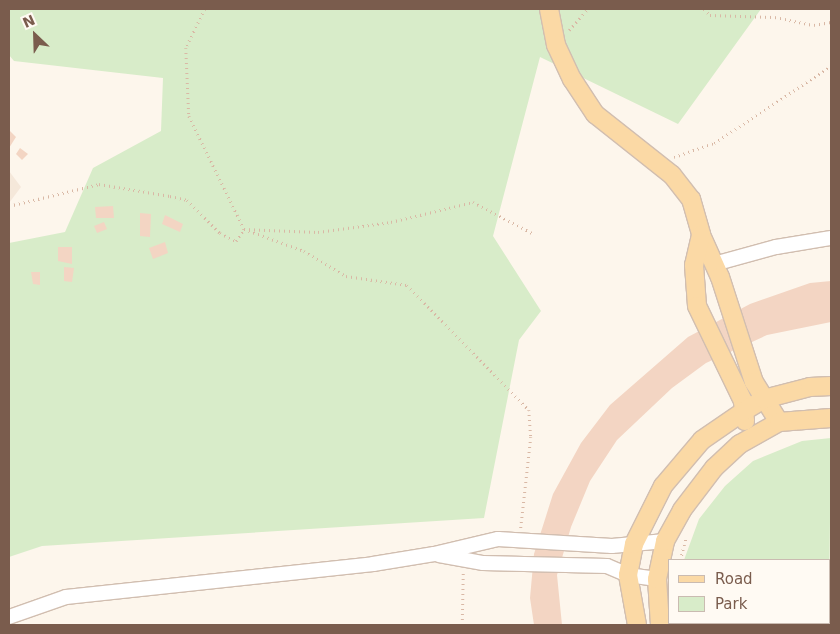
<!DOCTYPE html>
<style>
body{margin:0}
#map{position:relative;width:840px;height:634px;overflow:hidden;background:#fdf6ec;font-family:"DejaVu Sans",sans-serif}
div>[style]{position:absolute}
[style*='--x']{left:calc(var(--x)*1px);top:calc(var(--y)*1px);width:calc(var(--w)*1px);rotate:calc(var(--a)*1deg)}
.residential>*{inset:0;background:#f5e8da}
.green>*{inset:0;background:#d8ecc9}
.building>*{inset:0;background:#f3d5c3}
.path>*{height:2.5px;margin-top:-1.25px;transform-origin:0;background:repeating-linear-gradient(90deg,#d9b8a5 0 1px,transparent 0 5px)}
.roads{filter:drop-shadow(1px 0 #d1beb0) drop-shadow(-1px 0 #d1beb0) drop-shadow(0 1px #d1beb0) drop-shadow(0 -1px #d1beb0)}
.minor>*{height:14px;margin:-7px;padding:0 7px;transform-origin:7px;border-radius:7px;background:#fff}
.major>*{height:18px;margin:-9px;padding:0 9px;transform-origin:9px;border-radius:9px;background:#fbd9a5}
span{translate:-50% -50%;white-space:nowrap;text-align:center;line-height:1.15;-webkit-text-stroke:4px #fffaf3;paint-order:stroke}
.frame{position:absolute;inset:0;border:10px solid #7a5c4d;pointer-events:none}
.legend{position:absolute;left:668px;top:559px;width:162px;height:65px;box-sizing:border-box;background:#fffaf3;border:1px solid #cabbb1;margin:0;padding:6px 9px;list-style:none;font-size:15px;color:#7a5c4d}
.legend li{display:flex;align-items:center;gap:10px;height:25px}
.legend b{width:25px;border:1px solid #cabbb1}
.north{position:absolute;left:10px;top:10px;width:50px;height:50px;-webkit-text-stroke:4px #fffaf3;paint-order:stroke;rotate:336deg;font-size:14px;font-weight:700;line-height:20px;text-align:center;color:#7a5c4d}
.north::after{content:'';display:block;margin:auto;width:18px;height:22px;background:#7a5c4d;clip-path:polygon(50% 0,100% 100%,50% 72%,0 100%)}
</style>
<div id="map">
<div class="residential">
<i style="clip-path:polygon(9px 171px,21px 187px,9px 203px)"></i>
</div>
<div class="green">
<i style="clip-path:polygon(9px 9px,761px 9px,678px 124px,540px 57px,493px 236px,541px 311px,519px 340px,484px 518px,42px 546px,9px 557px,9px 243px,65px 232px,93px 168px,161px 131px,163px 78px,14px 61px,9px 55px)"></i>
<i style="clip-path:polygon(831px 438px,829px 604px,829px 560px,684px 560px,699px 519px,725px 486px,753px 461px,802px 441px)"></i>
<i style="clip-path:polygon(682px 623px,818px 623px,817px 625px)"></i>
</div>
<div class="building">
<i style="clip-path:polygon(9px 130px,16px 137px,9px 148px)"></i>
<i style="clip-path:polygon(20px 148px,28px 154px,22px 160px,16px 154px)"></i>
<i style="clip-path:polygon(113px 206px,114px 218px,96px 218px,95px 207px)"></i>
<i style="clip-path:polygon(140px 213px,151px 214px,150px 237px,140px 236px)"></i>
<i style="clip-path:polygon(165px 215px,183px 224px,180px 232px,162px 224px)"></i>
<i style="clip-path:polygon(104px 222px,107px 229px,97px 233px,94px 226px)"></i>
<i style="clip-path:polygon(165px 242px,168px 253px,153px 259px,149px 248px)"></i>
<i style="clip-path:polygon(58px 247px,72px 247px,72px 264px,58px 261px)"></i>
<i style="clip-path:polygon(64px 267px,74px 268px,72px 282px,64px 281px)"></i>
<i style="clip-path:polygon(31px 272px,40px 272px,40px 285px,33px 284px)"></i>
<i style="clip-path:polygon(831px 281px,831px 322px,767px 335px,706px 363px,672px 388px,617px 440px,590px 481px,571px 527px,557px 575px,562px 625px,534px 625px,530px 598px,534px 554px,553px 494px,581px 443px,610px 405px,688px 337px,750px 304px,810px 283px)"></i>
</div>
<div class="path">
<i style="--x:205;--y:9;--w:43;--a:116"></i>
<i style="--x:186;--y:48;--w:68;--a:87.5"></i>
<i style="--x:189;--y:116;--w:126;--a:64"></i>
<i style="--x:244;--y:229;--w:74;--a:2.3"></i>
<i style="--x:318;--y:232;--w:74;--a:-7.8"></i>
<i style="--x:391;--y:222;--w:84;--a:-13.7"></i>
<i style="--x:473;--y:202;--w:67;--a:27.7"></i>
<i style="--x:704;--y:9;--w:8;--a:45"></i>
<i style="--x:710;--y:15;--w:65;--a:1.8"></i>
<i style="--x:775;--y:17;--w:40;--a:12"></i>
<i style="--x:814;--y:25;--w:17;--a:-10"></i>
<i style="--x:569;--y:30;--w:28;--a:-48"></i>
<i style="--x:674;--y:157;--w:42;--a:-19.3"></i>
<i style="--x:714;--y:143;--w:140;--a:-33.3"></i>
<i style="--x:9;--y:206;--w:93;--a:-13.7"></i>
<i style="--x:99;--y:184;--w:72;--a:9.6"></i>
<i style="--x:170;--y:196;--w:17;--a:13"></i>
<i style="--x:187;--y:200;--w:47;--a:45"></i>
<i style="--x:220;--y:233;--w:18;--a:27"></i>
<i style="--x:236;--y:241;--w:14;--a:-56"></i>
<i style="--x:244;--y:229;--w:64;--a:20.1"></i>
<i style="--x:304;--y:251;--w:49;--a:30.8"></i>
<i style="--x:346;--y:276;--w:62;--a:8.4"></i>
<i style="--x:407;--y:285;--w:175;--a:45.7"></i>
<i style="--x:529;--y:410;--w:27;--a:86"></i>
<i style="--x:531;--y:437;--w:92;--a:96.3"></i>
<i style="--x:680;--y:560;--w:23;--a:-75"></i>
<i style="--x:462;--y:625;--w:53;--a:-88.9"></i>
</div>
<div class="roads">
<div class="minor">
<i style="--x:714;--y:264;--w:64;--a:-15.3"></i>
<i style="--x:776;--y:247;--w:56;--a:-9.3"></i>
<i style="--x:439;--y:555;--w:45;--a:10.3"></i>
<i style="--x:483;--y:563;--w:124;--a:1.4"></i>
<i style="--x:607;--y:566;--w:23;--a:23"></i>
<i style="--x:628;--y:575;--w:29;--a:8"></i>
<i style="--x:9;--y:617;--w:60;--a:-19.3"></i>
<i style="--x:66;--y:597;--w:309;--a:-6.1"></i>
<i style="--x:373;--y:564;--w:62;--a:-9.3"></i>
<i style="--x:434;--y:554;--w:66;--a:-13.2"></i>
<i style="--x:498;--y:539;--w:114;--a:3.5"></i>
<i style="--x:612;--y:546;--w:53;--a:-5.4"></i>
</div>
<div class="major">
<i style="--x:549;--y:9;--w:37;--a:79"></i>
<i style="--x:556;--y:45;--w:38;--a:65"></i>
<i style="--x:572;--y:79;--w:42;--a:56.7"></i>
<i style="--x:595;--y:114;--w:98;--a:38.4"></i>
<i style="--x:672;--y:175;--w:31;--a:52"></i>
<i style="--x:691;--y:199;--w:37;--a:74"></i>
<i style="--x:701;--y:235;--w:46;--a:65.7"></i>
<i style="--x:720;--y:277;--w:110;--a:72.1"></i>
<i style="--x:754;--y:382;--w:47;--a:58"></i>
<i style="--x:701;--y:235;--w:31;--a:103"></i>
<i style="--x:694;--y:265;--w:41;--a:85.8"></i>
<i style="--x:697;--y:306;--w:106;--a:64.2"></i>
<i style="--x:743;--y:401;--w:20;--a:84"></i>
<i style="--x:637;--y:625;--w:51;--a:-100.2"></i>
<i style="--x:628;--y:575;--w:32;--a:-79"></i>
<i style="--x:634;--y:544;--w:65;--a:-63.4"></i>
<i style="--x:663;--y:486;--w:60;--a:-49.7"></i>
<i style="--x:702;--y:440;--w:51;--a:-34.6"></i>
<i style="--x:744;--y:411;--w:23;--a:-31"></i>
<i style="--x:764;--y:399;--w:48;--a:-14.6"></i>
<i style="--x:810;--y:387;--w:21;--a:-3"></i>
<i style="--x:660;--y:625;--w:46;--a:-93.7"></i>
<i style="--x:657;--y:579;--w:39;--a:-78"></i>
<i style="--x:665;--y:541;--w:35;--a:-61"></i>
<i style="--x:682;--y:510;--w:53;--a:-52.7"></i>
<i style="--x:714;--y:468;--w:35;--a:-43"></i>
<i style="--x:740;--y:444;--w:45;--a:-29.4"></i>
<i style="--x:779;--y:422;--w:52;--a:-4.4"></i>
</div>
</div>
<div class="frame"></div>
<ul class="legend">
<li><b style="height:6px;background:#fbd9a5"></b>Road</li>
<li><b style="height:14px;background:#d8ecc9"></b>Park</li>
</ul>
<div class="north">N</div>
</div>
